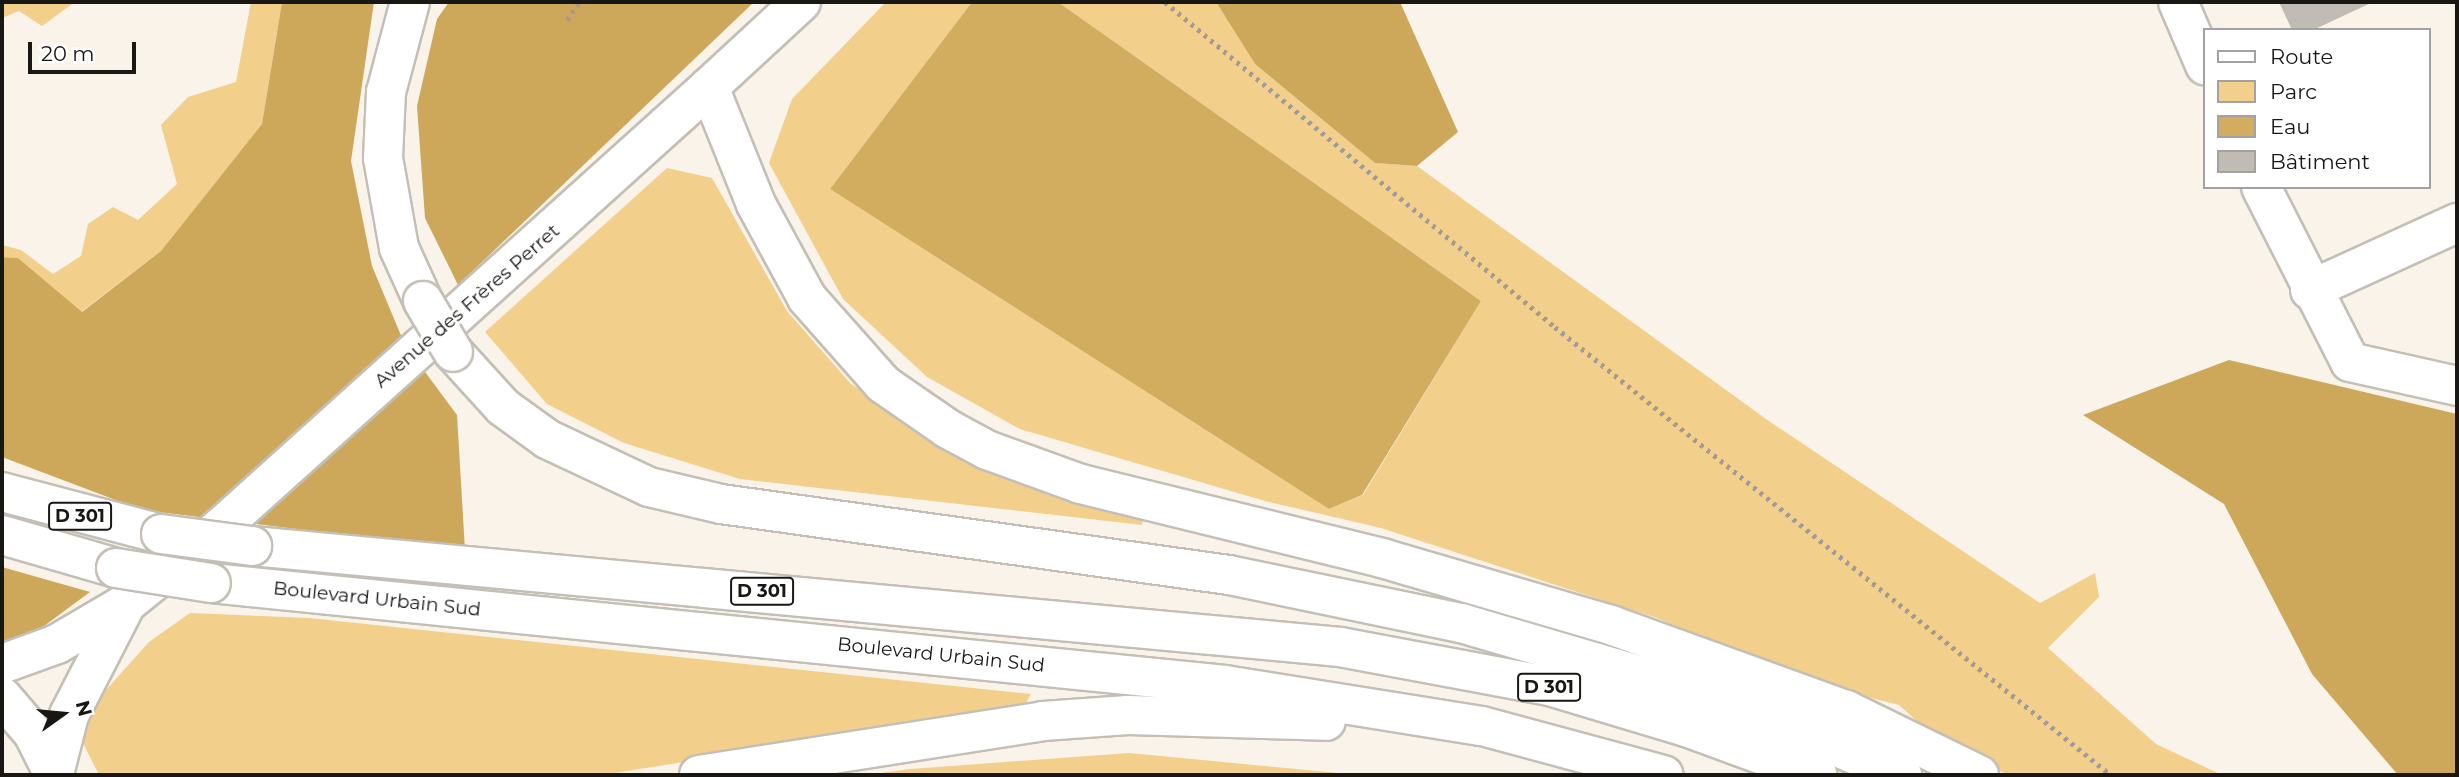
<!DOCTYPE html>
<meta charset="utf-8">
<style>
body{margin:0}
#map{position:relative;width:2459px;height:777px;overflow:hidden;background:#f9f3e9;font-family:Montserrat,sans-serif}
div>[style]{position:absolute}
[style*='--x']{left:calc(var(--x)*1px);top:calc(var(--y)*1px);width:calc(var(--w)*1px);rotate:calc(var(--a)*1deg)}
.green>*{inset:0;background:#f2cf8b}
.forest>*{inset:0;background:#cda85b}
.water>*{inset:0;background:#d2ad60}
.building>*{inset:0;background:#c1bcb3}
.path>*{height:4.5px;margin-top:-2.25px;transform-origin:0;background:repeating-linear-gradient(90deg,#a09c95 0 3.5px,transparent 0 8.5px)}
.roads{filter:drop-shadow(2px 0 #c4bfb6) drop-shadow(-2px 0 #c4bfb6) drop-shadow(0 2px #c4bfb6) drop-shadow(0 -2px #c4bfb6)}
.minor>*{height:38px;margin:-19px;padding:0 19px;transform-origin:19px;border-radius:19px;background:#fff}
.tertiary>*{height:38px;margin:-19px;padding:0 19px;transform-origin:19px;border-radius:19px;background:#fff}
.secondary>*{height:38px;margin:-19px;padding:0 19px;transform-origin:19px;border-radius:19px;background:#fff}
.trunk>*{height:38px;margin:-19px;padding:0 19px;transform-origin:19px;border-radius:19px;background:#fff}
.bridges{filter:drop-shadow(2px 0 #c4bfb6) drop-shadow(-2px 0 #c4bfb6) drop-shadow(0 2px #c4bfb6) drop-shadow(0 -2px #c4bfb6)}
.trunk-bridge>*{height:38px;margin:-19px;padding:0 19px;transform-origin:19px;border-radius:19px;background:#fff}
span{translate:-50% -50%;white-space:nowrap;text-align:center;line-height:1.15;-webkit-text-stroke:7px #fff;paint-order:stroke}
.shield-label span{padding:2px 5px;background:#fff;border:2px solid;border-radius:5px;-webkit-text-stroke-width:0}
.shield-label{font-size:18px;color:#191714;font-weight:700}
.street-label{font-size:19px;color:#191714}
.frame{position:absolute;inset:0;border:4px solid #191714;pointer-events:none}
.legend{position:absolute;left:2203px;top:28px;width:228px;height:161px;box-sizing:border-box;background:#fff;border:2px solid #a3a2a1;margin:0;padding:9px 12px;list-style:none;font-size:21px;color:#191714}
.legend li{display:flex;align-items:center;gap:14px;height:35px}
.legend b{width:35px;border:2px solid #a3a2a1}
.north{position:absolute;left:28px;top:679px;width:70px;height:70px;-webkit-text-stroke:5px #fff;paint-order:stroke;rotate:75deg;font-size:19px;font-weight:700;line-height:28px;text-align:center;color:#191714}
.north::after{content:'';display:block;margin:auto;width:24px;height:32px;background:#191714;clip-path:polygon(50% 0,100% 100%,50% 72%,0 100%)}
.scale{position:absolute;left:28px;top:42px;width:108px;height:32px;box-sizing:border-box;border:4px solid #191714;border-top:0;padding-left:9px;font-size:21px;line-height:24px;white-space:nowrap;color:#191714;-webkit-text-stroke:5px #fff;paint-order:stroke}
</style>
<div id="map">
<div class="green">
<i style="clip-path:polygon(2px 2px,75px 2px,42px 26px,19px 11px,2px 18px)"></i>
<i style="clip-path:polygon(251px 2px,282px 2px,262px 124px,161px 251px,81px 312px,18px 258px,2px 257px,2px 245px,21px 250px,53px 274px,81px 256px,88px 224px,113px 207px,138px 220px,177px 184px,161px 125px,188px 97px,236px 82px)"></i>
<i style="clip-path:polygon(886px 2px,972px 2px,830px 189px,1329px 509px,1363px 495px,1481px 301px,1058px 2px,1216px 2px,1255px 64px,1375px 163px,1417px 166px,1766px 419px,2040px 603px,2095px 573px,2099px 597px,2048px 648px,2156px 744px,2222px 775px,2008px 775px,1929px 732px,1899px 705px,1815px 684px,1657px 618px,1381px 528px,1265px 501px,1020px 429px,927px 377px,843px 299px,769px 163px,792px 99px)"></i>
<i style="clip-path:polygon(667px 168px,712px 178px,787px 311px,851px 384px,919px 429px,1144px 516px,1142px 525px,740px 479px,624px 443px,547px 404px,485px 332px)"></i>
<i style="clip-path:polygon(190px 613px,309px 618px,1031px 694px,1023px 708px,602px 775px,99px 775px,82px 741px,98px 699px,149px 642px)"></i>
<i style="clip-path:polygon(1129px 753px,1359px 775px,867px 775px,910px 769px)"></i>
</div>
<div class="forest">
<i style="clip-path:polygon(282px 2px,374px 2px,351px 161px,372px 266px,405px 345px,457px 415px,465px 550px,142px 510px,2px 457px,2px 257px,18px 258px,82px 312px,161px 251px,262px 124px)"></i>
<i style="clip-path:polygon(449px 2px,754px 2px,458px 285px,425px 218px,417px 106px,437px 19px)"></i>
<i style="clip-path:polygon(1216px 2px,1400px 2px,1458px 132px,1417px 166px,1375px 163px,1255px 64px)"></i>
<i style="clip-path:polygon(2229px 360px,2457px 414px,2457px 775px,2398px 775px,2312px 674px,2224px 504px,2083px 415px)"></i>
<i style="clip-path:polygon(2px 567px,90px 592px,44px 626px,2px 646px)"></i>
</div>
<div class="water">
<i style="clip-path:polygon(972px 2px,1058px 2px,1481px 301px,1362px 495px,1329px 509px,830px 189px)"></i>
</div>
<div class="building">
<i style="clip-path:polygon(2279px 2px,2373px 2px,2313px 30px,2292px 30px)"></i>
</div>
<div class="path">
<i style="--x:1165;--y:2;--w:508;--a:39.81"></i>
<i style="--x:1555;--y:327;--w:714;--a:38.86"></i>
<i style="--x:567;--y:20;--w:22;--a:-56"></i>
</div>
<div class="roads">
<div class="minor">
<i style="--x:2178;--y:2;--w:69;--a:66.8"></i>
<i style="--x:2261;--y:187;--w:196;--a:63"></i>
<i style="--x:2350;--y:362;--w:110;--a:12.6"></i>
<i style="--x:2310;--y:290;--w:162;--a:-24.5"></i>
</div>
<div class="tertiary">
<i style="--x:709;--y:87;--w:125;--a:-42.7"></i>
</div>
<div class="secondary">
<i style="--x:2;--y:664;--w:59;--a:-20"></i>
<i style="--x:57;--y:644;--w:81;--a:-30.4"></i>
<i style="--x:127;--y:603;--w:122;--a:-39"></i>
<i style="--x:222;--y:526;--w:656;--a:-42.03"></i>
<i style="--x:2;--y:697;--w:48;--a:49.3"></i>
<i style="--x:33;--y:733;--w:47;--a:63.4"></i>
<i style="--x:54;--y:774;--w:61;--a:-75.7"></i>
<i style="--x:69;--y:715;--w:123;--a:-62.8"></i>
</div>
<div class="trunk">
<i style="--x:410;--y:2;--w:93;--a:104.9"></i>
<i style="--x:386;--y:92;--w:66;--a:92.6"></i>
<i style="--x:383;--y:158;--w:91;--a:79.9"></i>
<i style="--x:399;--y:248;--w:58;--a:65.6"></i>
<i style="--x:709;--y:87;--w:126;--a:68.1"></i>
<i style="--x:756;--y:204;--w:107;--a:61.5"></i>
<i style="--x:807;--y:298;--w:115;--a:48.5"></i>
<i style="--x:883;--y:384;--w:79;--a:34.7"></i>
<i style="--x:948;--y:429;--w:44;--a:28.3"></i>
<i style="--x:987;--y:450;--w:100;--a:19.9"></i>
<i style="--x:1081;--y:484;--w:310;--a:13.8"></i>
<i style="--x:1382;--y:558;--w:239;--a:16.3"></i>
<i style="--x:1611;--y:625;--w:250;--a:19.9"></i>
<i style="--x:1846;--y:710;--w:148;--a:26"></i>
<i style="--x:453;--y:352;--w:74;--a:47.7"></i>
<i style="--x:503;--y:407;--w:54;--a:36"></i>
<i style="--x:547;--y:439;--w:113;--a:25.2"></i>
<i style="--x:649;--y:487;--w:74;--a:13.3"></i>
<i style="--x:721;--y:504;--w:513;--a:7.96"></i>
<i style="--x:1229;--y:575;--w:237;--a:11.7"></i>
<i style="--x:1461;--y:623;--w:232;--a:16.3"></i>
<i style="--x:1684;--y:688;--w:107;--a:19.6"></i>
<i style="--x:1785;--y:724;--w:128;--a:23.6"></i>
<i style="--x:2;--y:492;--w:164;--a:14.8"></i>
<i style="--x:2;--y:535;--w:119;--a:16.1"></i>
<i style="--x:252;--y:546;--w:1093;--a:5.3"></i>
<i style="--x:1340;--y:647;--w:217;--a:10.6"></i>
<i style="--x:1553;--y:687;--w:139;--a:16.7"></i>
<i style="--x:1686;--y:727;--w:140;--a:20.1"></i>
<i style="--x:211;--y:583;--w:1019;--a:5.74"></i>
<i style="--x:1225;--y:685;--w:260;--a:9.1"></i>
<i style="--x:1482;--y:726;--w:188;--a:15.1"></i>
<i style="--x:699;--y:775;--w:348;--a:-8.9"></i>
<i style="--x:1043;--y:721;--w:85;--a:-4"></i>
<i style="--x:1128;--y:715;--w:198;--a:1.7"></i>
</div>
</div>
<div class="bridges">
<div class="trunk-bridge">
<i style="--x:423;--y:301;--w:59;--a:59.5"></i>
<i style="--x:161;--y:534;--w:92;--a:7.5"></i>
<i style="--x:116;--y:568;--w:96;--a:9"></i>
</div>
</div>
<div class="shield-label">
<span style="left:80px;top:516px">D 301</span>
<span style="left:762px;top:591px">D 301</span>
<span style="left:1549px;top:687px">D 301</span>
</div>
<div class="street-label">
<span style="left:467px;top:306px;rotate:-41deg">Avenue des Frères Perret</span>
<span style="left:377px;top:599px;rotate:6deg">Boulevard Urbain Sud</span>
<span style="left:941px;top:655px;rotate:6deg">Boulevard Urbain Sud</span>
</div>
<div class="frame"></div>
<ul class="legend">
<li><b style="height:9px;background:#fff"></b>Route</li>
<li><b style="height:19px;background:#f2cf8b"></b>Parc</li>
<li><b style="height:19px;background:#d2ad60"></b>Eau</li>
<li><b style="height:19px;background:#c1bcb3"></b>Bâtiment</li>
</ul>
<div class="north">N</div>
<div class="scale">20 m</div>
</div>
